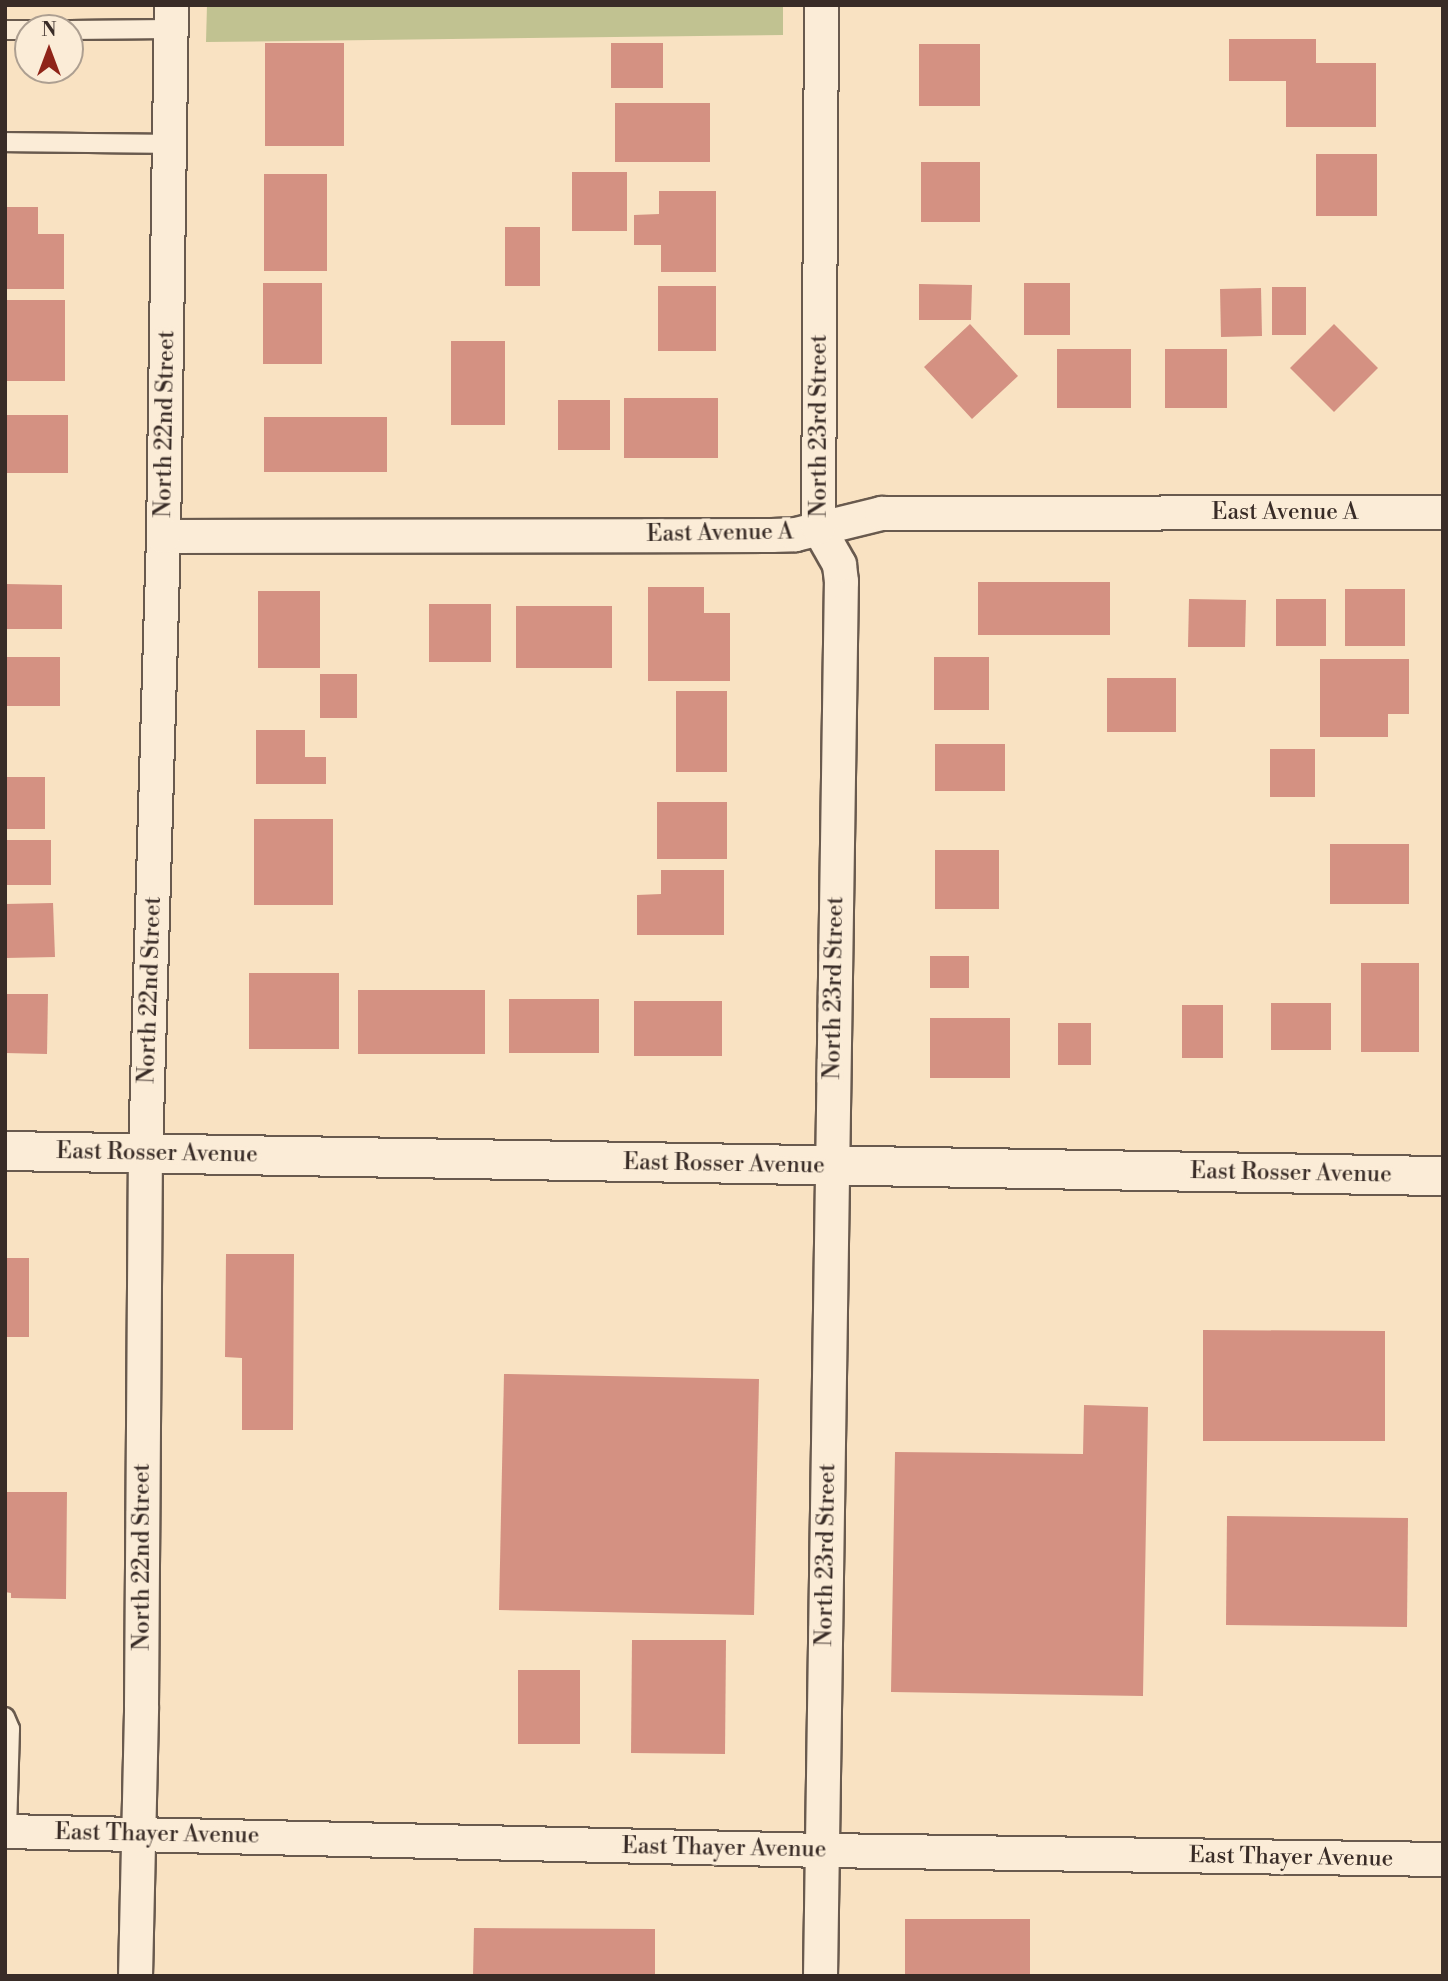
<!DOCTYPE html>
<style>
body{margin:0}
#map{position:relative;width:1448px;height:1981px;overflow:hidden;background:#f9e2c2;font-family:"Libre Bodoni",serif}
div>[style]{position:absolute}
[style*='--x']{left:calc(var(--x)*1px);top:calc(var(--y)*1px);width:calc(var(--w)*1px);rotate:calc(var(--a)*1deg)}
.green>*{inset:0;background:#c1c291}
.building>*{inset:0;background:#d49182}
.roads{filter:drop-shadow(2px 0 #695a4e) drop-shadow(-2px 0 #695a4e) drop-shadow(0 2px #695a4e) drop-shadow(0 -2px #695a4e)}
.service>*{height:18px;margin:-9px;padding:0 9px;transform-origin:9px;border-radius:9px;background:#fbecd7}
.minor>*{height:33px;margin:-16.5px;padding:0 16.5px;transform-origin:16.5px;border-radius:16.5px;background:#fbecd7}
.tertiary>*{height:38px;margin:-19px;padding:0 19px;transform-origin:19px;border-radius:19px;background:#fbecd7}
span{translate:-50% -50%;white-space:nowrap;text-align:center;line-height:1.15;-webkit-text-stroke:7px #fbecd7;paint-order:stroke}
.street-label{font-size:23px;color:#392c27}
.frame{position:absolute;inset:0;border:7px solid #392c27;pointer-events:none}
.north{position:absolute;left:14px;top:14px;width:70px;height:70px;box-sizing:border-box;background:#fbecd7;border:2px solid #ad9f91;border-radius:50%;rotate:0deg;font-size:19px;font-weight:700;line-height:28px;text-align:center;color:#392c27}
.north::after{content:'';display:block;margin:auto;width:24px;height:32px;background:#8f2418;clip-path:polygon(50% 0,100% 100%,50% 72%,0 100%)}
</style>
<div id="map">
<div class="green">
<i style="clip-path:polygon(207px 5px,783px 5px,783px 35px,206px 42px)"></i>
</div>
<div class="building">
<i style="clip-path:polygon(1229px 39px,1316px 39px,1316px 63px,1376px 63px,1376px 127px,1286px 127px,1286px 81px,1229px 81px)"></i>
<i style="clip-path:polygon(265px 43px,344px 43px,344px 146px,265px 146px)"></i>
<i style="clip-path:polygon(611px 43px,663px 43px,663px 88px,611px 88px)"></i>
<i style="clip-path:polygon(919px 44px,980px 44px,980px 106px,919px 106px)"></i>
<i style="clip-path:polygon(615px 103px,710px 103px,710px 162px,615px 162px)"></i>
<i style="clip-path:polygon(1316px 154px,1377px 154px,1377px 216px,1316px 216px)"></i>
<i style="clip-path:polygon(921px 162px,980px 162px,980px 222px,921px 222px)"></i>
<i style="clip-path:polygon(572px 172px,627px 172px,627px 231px,572px 231px)"></i>
<i style="clip-path:polygon(264px 174px,327px 174px,327px 271px,264px 271px)"></i>
<i style="clip-path:polygon(659px 191px,716px 191px,716px 272px,661px 272px,661px 245px,634px 245px,634px 215px,659px 214px)"></i>
<i style="clip-path:polygon(5px 207px,38px 207px,38px 234px,64px 234px,64px 289px,5px 289px)"></i>
<i style="clip-path:polygon(505px 227px,540px 227px,540px 286px,505px 286px)"></i>
<i style="clip-path:polygon(263px 283px,322px 283px,322px 364px,263px 364px)"></i>
<i style="clip-path:polygon(1024px 283px,1070px 283px,1070px 335px,1024px 335px)"></i>
<i style="clip-path:polygon(919px 284px,972px 285px,971px 320px,919px 320px)"></i>
<i style="clip-path:polygon(658px 286px,716px 286px,716px 351px,658px 351px)"></i>
<i style="clip-path:polygon(1272px 287px,1306px 287px,1306px 335px,1272px 335px)"></i>
<i style="clip-path:polygon(1261px 288px,1262px 336px,1221px 337px,1220px 289px)"></i>
<i style="clip-path:polygon(5px 300px,65px 300px,65px 381px,5px 381px)"></i>
<i style="clip-path:polygon(970px 324px,1018px 376px,972px 419px,924px 367px)"></i>
<i style="clip-path:polygon(1334px 324px,1378px 368px,1334px 412px,1290px 368px)"></i>
<i style="clip-path:polygon(451px 341px,505px 341px,505px 425px,451px 425px)"></i>
<i style="clip-path:polygon(1057px 349px,1131px 349px,1131px 408px,1057px 408px)"></i>
<i style="clip-path:polygon(1165px 349px,1227px 349px,1227px 408px,1165px 408px)"></i>
<i style="clip-path:polygon(624px 398px,718px 398px,718px 458px,624px 458px)"></i>
<i style="clip-path:polygon(558px 400px,610px 400px,610px 450px,558px 450px)"></i>
<i style="clip-path:polygon(5px 415px,68px 415px,68px 473px,5px 473px)"></i>
<i style="clip-path:polygon(264px 417px,387px 417px,387px 472px,264px 472px)"></i>
<i style="clip-path:polygon(978px 582px,1110px 582px,1110px 635px,978px 635px)"></i>
<i style="clip-path:polygon(5px 584px,62px 585px,62px 629px,5px 629px)"></i>
<i style="clip-path:polygon(648px 587px,704px 587px,704px 613px,730px 613px,730px 681px,648px 681px)"></i>
<i style="clip-path:polygon(1345px 589px,1405px 589px,1405px 646px,1345px 646px)"></i>
<i style="clip-path:polygon(258px 591px,320px 591px,320px 668px,258px 668px)"></i>
<i style="clip-path:polygon(1189px 599px,1246px 600px,1245px 647px,1188px 647px)"></i>
<i style="clip-path:polygon(1276px 599px,1326px 599px,1326px 646px,1276px 646px)"></i>
<i style="clip-path:polygon(429px 604px,491px 604px,491px 662px,429px 662px)"></i>
<i style="clip-path:polygon(516px 606px,612px 606px,612px 668px,516px 668px)"></i>
<i style="clip-path:polygon(5px 657px,60px 657px,60px 706px,5px 706px)"></i>
<i style="clip-path:polygon(934px 657px,989px 657px,989px 710px,934px 710px)"></i>
<i style="clip-path:polygon(1320px 659px,1409px 659px,1409px 714px,1388px 714px,1388px 737px,1320px 737px)"></i>
<i style="clip-path:polygon(320px 674px,357px 674px,357px 718px,320px 718px)"></i>
<i style="clip-path:polygon(1107px 678px,1176px 678px,1176px 732px,1107px 732px)"></i>
<i style="clip-path:polygon(676px 691px,727px 691px,727px 772px,676px 772px)"></i>
<i style="clip-path:polygon(256px 730px,305px 730px,305px 757px,326px 757px,326px 784px,256px 784px)"></i>
<i style="clip-path:polygon(935px 744px,1005px 744px,1005px 791px,935px 791px)"></i>
<i style="clip-path:polygon(1270px 749px,1315px 749px,1315px 797px,1270px 797px)"></i>
<i style="clip-path:polygon(5px 777px,45px 777px,45px 829px,5px 829px)"></i>
<i style="clip-path:polygon(657px 802px,727px 802px,727px 859px,657px 859px)"></i>
<i style="clip-path:polygon(254px 819px,333px 819px,333px 905px,254px 905px)"></i>
<i style="clip-path:polygon(5px 840px,51px 840px,51px 885px,5px 885px)"></i>
<i style="clip-path:polygon(1330px 844px,1409px 844px,1409px 904px,1330px 904px)"></i>
<i style="clip-path:polygon(935px 850px,999px 850px,999px 909px,935px 909px)"></i>
<i style="clip-path:polygon(661px 870px,724px 870px,724px 935px,637px 935px,637px 895px,661px 894px)"></i>
<i style="clip-path:polygon(53px 903px,55px 957px,5px 958px,5px 904px)"></i>
<i style="clip-path:polygon(930px 956px,969px 956px,969px 988px,930px 988px)"></i>
<i style="clip-path:polygon(1361px 963px,1419px 963px,1419px 1052px,1361px 1052px)"></i>
<i style="clip-path:polygon(249px 973px,339px 973px,339px 1049px,249px 1049px)"></i>
<i style="clip-path:polygon(358px 990px,485px 990px,485px 1054px,358px 1054px)"></i>
<i style="clip-path:polygon(5px 994px,48px 994px,47px 1054px,5px 1053px)"></i>
<i style="clip-path:polygon(509px 999px,599px 999px,599px 1053px,509px 1053px)"></i>
<i style="clip-path:polygon(634px 1001px,722px 1001px,722px 1056px,634px 1056px)"></i>
<i style="clip-path:polygon(1271px 1003px,1331px 1003px,1331px 1050px,1271px 1050px)"></i>
<i style="clip-path:polygon(1182px 1005px,1223px 1005px,1223px 1058px,1182px 1058px)"></i>
<i style="clip-path:polygon(930px 1018px,1010px 1018px,1010px 1078px,930px 1078px)"></i>
<i style="clip-path:polygon(1058px 1023px,1091px 1023px,1091px 1065px,1058px 1065px)"></i>
<i style="clip-path:polygon(226px 1254px,294px 1254px,293px 1430px,242px 1430px,242px 1358px,225px 1357px)"></i>
<i style="clip-path:polygon(5px 1258px,29px 1258px,29px 1337px,5px 1337px)"></i>
<i style="clip-path:polygon(1203px 1330px,1385px 1331px,1385px 1441px,1203px 1441px)"></i>
<i style="clip-path:polygon(504px 1374px,759px 1379px,754px 1615px,499px 1610px)"></i>
<i style="clip-path:polygon(1084px 1405px,1148px 1407px,1143px 1696px,891px 1692px,895px 1452px,1083px 1454px)"></i>
<i style="clip-path:polygon(5px 1492px,67px 1492px,66px 1599px,11px 1598px,11px 1593px,5px 1592px)"></i>
<i style="clip-path:polygon(1227px 1516px,1408px 1518px,1407px 1627px,1226px 1625px)"></i>
<i style="clip-path:polygon(632px 1640px,726px 1640px,725px 1754px,631px 1753px)"></i>
<i style="clip-path:polygon(518px 1670px,580px 1670px,580px 1744px,518px 1744px)"></i>
<i style="clip-path:polygon(905px 1919px,1030px 1919px,1030px 1976px,905px 1976px)"></i>
<i style="clip-path:polygon(474px 1928px,655px 1929px,655px 1976px,473px 1976px)"></i>
</div>
<div class="roads">
<div class="service">
<i style="--x:5;--y:30;--w:23;--a:0"></i>
<i style="--x:70;--y:30;--w:100;--a:-0.6"></i>
<i style="--x:5;--y:142;--w:164;--a:0.7"></i>
<i style="--x:5;--y:1717;--w:13;--a:67"></i>
<i style="--x:10;--y:1729;--w:102;--a:91.7"></i>
</div>
<div class="minor">
<i style="--x:163;--y:536;--w:608;--a:-0.09"></i>
<i style="--x:771;--y:535;--w:24;--a:-2"></i>
<i style="--x:795;--y:534;--w:89;--a:-13.7"></i>
<i style="--x:881;--y:513;--w:562;--a:-0.1"></i>
<i style="--x:5;--y:1831;--w:817;--a:1.33"></i>
<i style="--x:822;--y:1850;--w:621;--a:0.83"></i>
<i style="--x:135;--y:1976;--w:270;--a:-88.7"></i>
<i style="--x:141;--y:1706;--w:553;--a:-89.59"></i>
<i style="--x:145;--y:1153;--w:617;--a:-88.33"></i>
<i style="--x:163;--y:536;--w:531;--a:-89.14"></i>
<i style="--x:820;--y:1976;--w:1395;--a:-89.14"></i>
<i style="--x:841;--y:581;--w:17;--a:-97"></i>
<i style="--x:839;--y:564;--w:43;--a:-119.6"></i>
<i style="--x:818;--y:527;--w:522;--a:-89.67"></i>
</div>
<div class="tertiary">
<i style="--x:5;--y:1151;--w:1438;--a:1"></i>
</div>
</div>
<div class="street-label">
<span style="left:165px;top:424px;rotate:-89deg">North 22nd Street</span>
<span style="left:819px;top:426px;rotate:-90deg">North 23rd Street</span>
<span style="left:1285px;top:512px">East Avenue A</span>
<span style="left:720px;top:533px;rotate:-1deg">East Avenue A</span>
<span style="left:834px;top:988px;rotate:-89deg">North 23rd Street</span>
<span style="left:150px;top:990px;rotate:-88deg">North 22nd Street</span>
<span style="left:157px;top:1153px;rotate:1deg">East Rosser Avenue</span>
<span style="left:724px;top:1164px;rotate:1deg">East Rosser Avenue</span>
<span style="left:1291px;top:1173px;rotate:1deg">East Rosser Avenue</span>
<span style="left:826px;top:1555px;rotate:-89deg">North 23rd Street</span>
<span style="left:142px;top:1557px;rotate:-90deg">North 22nd Street</span>
<span style="left:157px;top:1834px;rotate:1deg">East Thayer Avenue</span>
<span style="left:724px;top:1848px;rotate:1deg">East Thayer Avenue</span>
<span style="left:1291px;top:1857px;rotate:1deg">East Thayer Avenue</span>
</div>
<div class="frame"></div>
<div class="north">N</div>
</div>
